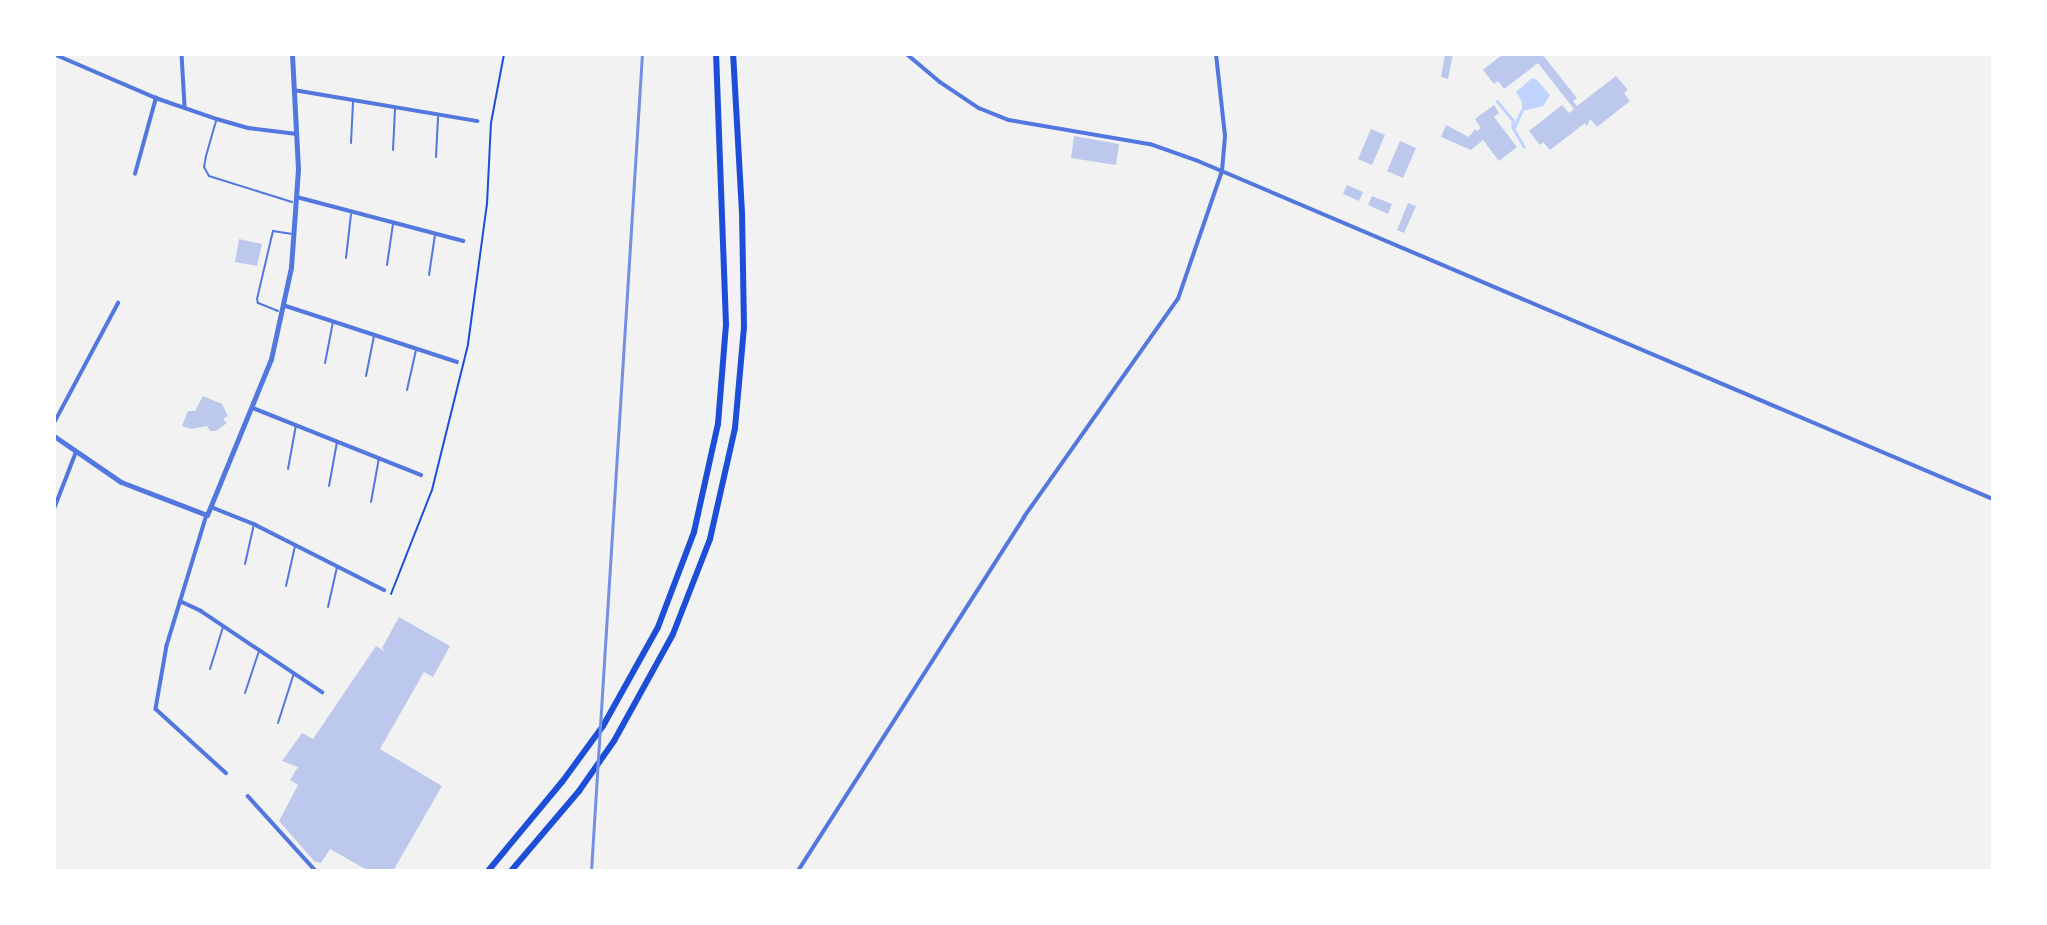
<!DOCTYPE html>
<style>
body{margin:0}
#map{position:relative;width:2047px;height:925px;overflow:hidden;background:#f2f2f2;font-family:Manrope,sans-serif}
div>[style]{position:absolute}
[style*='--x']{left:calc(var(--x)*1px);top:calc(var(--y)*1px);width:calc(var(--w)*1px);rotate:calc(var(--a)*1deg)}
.water>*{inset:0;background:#bfd3fe}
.stream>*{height:2.5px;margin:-1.25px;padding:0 1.25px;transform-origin:1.25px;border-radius:1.25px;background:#bfd3fe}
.building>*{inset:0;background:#bdc9ec}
.path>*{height:2px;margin:-1px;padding:0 1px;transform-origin:1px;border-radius:1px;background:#1d4ed8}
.service>*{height:2px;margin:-1px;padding:0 1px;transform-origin:1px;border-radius:1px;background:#5277de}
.minor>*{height:3.5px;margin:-1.75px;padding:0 1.75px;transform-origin:1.75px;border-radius:1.75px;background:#5277de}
.tertiary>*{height:5px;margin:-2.5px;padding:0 2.5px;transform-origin:2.5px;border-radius:2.5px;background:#5277de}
.primary>*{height:6px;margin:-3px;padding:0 3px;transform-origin:3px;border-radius:3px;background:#1d4ed8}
.rail>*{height:2.5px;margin:-1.25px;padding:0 1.25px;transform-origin:1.25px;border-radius:1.25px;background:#7290e2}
span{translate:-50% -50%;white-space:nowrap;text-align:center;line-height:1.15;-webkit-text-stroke:7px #fff;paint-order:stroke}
.frame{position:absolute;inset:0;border:56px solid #fff;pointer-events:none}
</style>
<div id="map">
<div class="water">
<i style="clip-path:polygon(1532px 78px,1537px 80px,1550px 95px,1543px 106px,1522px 111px,1522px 102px,1516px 92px)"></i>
</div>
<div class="stream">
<i style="--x:1497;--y:101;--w:25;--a:50"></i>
<i style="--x:1513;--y:120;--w:7;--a:90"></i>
<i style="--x:1522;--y:111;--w:20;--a:114"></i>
<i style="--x:1514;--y:129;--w:20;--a:60"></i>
</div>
<div class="building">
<i style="clip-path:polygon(1445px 54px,1453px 54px,1448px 79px,1441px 77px)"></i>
<i style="clip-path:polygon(1503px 54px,1542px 54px,1577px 98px,1573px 101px,1577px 106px,1616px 76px,1628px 90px,1624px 93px,1630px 101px,1597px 127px,1590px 119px,1587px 126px,1585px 123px,1550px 150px,1543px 142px,1540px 145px,1529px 131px,1562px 105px,1569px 113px,1574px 109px,1538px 63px,1504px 89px,1498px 81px,1494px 84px,1483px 70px)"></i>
<i style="clip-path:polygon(1494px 105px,1499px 113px,1494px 117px,1517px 147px,1499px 161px,1483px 140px,1471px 150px,1441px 137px,1446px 125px,1469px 137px,1475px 129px,1477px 131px,1481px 128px,1475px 119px)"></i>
<i style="clip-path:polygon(1371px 129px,1385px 135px,1372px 165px,1358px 159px)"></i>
<i style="clip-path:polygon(1074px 136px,1119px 144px,1116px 165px,1071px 158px)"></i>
<i style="clip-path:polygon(1400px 141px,1416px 148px,1403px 178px,1387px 171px)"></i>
<i style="clip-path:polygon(1347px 185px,1363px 192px,1359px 201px,1343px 194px)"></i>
<i style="clip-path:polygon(1372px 196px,1392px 204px,1388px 214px,1368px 205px)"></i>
<i style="clip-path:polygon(1408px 203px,1416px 206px,1404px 233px,1397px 230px)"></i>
<i style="clip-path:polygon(239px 239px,262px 244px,257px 266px,235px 262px)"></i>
<i style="clip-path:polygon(203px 396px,222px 404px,228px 416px,223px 419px,227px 423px,216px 431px,210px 431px,207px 426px,191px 429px,182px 426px,188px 411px,195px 411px)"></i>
<i style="clip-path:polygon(399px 617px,450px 646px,433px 677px,424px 672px,380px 749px,442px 786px,393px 871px,369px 871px,330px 849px,321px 863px,314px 861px,279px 821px,298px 785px,290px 780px,298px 767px,282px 761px,302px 733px,313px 739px,376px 646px,386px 652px,382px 648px)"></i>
</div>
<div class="path">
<i style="--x:391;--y:594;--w:112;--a:-68.5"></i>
<i style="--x:432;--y:490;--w:150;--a:-76.1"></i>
<i style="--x:468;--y:344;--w:141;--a:-82.3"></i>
<i style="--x:487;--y:204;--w:81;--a:-87.2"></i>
<i style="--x:491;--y:123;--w:70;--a:-79.3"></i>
</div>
<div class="service">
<i style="--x:216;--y:121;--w:36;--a:106"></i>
<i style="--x:206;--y:156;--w:11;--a:100"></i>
<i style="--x:204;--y:167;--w:10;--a:61"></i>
<i style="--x:209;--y:176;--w:87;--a:17.4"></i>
<i style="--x:351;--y:143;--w:41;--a:-87.2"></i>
<i style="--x:393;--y:150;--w:41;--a:-87.2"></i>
<i style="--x:436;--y:157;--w:40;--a:-87.1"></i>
<i style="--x:346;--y:258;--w:44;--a:-83.5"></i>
<i style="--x:387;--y:265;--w:41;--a:-81.7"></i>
<i style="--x:429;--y:275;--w:40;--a:-81.5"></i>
<i style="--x:278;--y:311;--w:22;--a:-158"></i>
<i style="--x:258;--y:303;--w:4;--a:-104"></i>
<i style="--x:257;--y:299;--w:70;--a:-76.8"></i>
<i style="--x:273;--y:231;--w:18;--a:9"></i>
<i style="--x:325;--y:363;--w:42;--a:-79"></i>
<i style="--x:366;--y:376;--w:41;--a:-78.7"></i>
<i style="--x:407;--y:390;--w:41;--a:-77.3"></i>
<i style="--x:288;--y:469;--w:45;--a:-79.7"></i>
<i style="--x:329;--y:486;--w:45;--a:-79.7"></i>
<i style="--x:371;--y:502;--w:45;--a:-79.7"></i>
<i style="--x:245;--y:564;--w:41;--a:-77.3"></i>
<i style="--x:286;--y:586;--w:41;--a:-77.3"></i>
<i style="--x:328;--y:607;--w:41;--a:-77.3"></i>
<i style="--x:210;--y:669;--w:44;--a:-72.8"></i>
<i style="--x:245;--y:693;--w:44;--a:-71.6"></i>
<i style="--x:278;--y:723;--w:52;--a:-72.3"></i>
</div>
<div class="minor">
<i style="--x:54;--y:54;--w:111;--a:23.3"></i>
<i style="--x:156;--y:98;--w:65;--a:19"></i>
<i style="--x:217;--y:119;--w:33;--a:16"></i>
<i style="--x:249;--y:128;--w:48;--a:7.1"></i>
<i style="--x:182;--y:54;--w:52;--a:86.7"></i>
<i style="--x:907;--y:54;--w:43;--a:40.3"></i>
<i style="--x:940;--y:82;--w:47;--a:33.7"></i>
<i style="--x:979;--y:108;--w:32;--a:22"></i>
<i style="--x:1009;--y:120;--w:143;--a:9.7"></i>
<i style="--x:1150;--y:144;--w:49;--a:19.2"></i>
<i style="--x:1196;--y:160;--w:866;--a:23.04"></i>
<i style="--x:294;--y:90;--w:186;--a:9.6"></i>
<i style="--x:135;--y:174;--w:79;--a:-74.6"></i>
<i style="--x:297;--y:197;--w:172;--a:14.8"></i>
<i style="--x:283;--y:305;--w:183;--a:18.1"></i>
<i style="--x:253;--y:408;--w:181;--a:21.7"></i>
<i style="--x:54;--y:423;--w:136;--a:-61.9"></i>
<i style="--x:211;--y:507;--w:46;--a:21.6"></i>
<i style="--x:254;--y:524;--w:146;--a:26.9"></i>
<i style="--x:54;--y:509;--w:61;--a:-68.9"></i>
<i style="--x:207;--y:515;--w:137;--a:107"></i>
<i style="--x:167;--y:646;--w:64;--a:99.9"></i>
<i style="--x:156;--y:709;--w:95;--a:42.4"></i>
<i style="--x:180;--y:601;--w:23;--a:25"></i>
<i style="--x:201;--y:611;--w:146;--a:33.8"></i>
<i style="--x:248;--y:796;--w:101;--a:47.8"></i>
<i style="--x:798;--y:871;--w:420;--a:-57.4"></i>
<i style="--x:1024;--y:517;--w:267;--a:-54.8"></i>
<i style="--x:1178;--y:299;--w:135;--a:-71"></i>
<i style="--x:1222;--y:171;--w:35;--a:-85"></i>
<i style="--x:1225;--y:136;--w:82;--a:-96.3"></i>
</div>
<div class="tertiary">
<i style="--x:54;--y:436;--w:81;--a:34.5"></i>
<i style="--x:121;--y:482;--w:92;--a:21"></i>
<i style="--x:207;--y:515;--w:169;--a:-67.7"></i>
<i style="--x:271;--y:359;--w:94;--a:-77.7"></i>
<i style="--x:291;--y:267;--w:98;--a:-85.9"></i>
<i style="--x:298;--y:169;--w:115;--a:-93"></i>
</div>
<div class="primary">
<i style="--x:488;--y:871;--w:116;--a:-50.3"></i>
<i style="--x:562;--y:782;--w:69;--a:-53.8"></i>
<i style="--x:603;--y:726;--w:113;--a:-60.9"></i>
<i style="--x:658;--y:627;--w:102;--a:-69.2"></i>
<i style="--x:694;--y:532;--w:111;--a:-77.5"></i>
<i style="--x:718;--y:424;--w:99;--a:-85.4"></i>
<i style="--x:726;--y:325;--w:271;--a:-92.1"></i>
<i style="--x:511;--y:871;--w:105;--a:-49.6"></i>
<i style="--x:579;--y:791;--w:61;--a:-55"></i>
<i style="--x:614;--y:741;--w:122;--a:-61.1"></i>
<i style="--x:673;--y:634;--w:102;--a:-68.7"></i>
<i style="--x:710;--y:539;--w:114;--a:-77.3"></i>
<i style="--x:735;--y:428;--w:101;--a:-84.9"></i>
<i style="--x:744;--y:327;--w:114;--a:-91"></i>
<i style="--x:742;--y:213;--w:159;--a:-93.2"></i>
</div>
<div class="rail">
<i style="--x:591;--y:871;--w:819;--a:-86.43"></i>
</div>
<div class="frame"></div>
</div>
